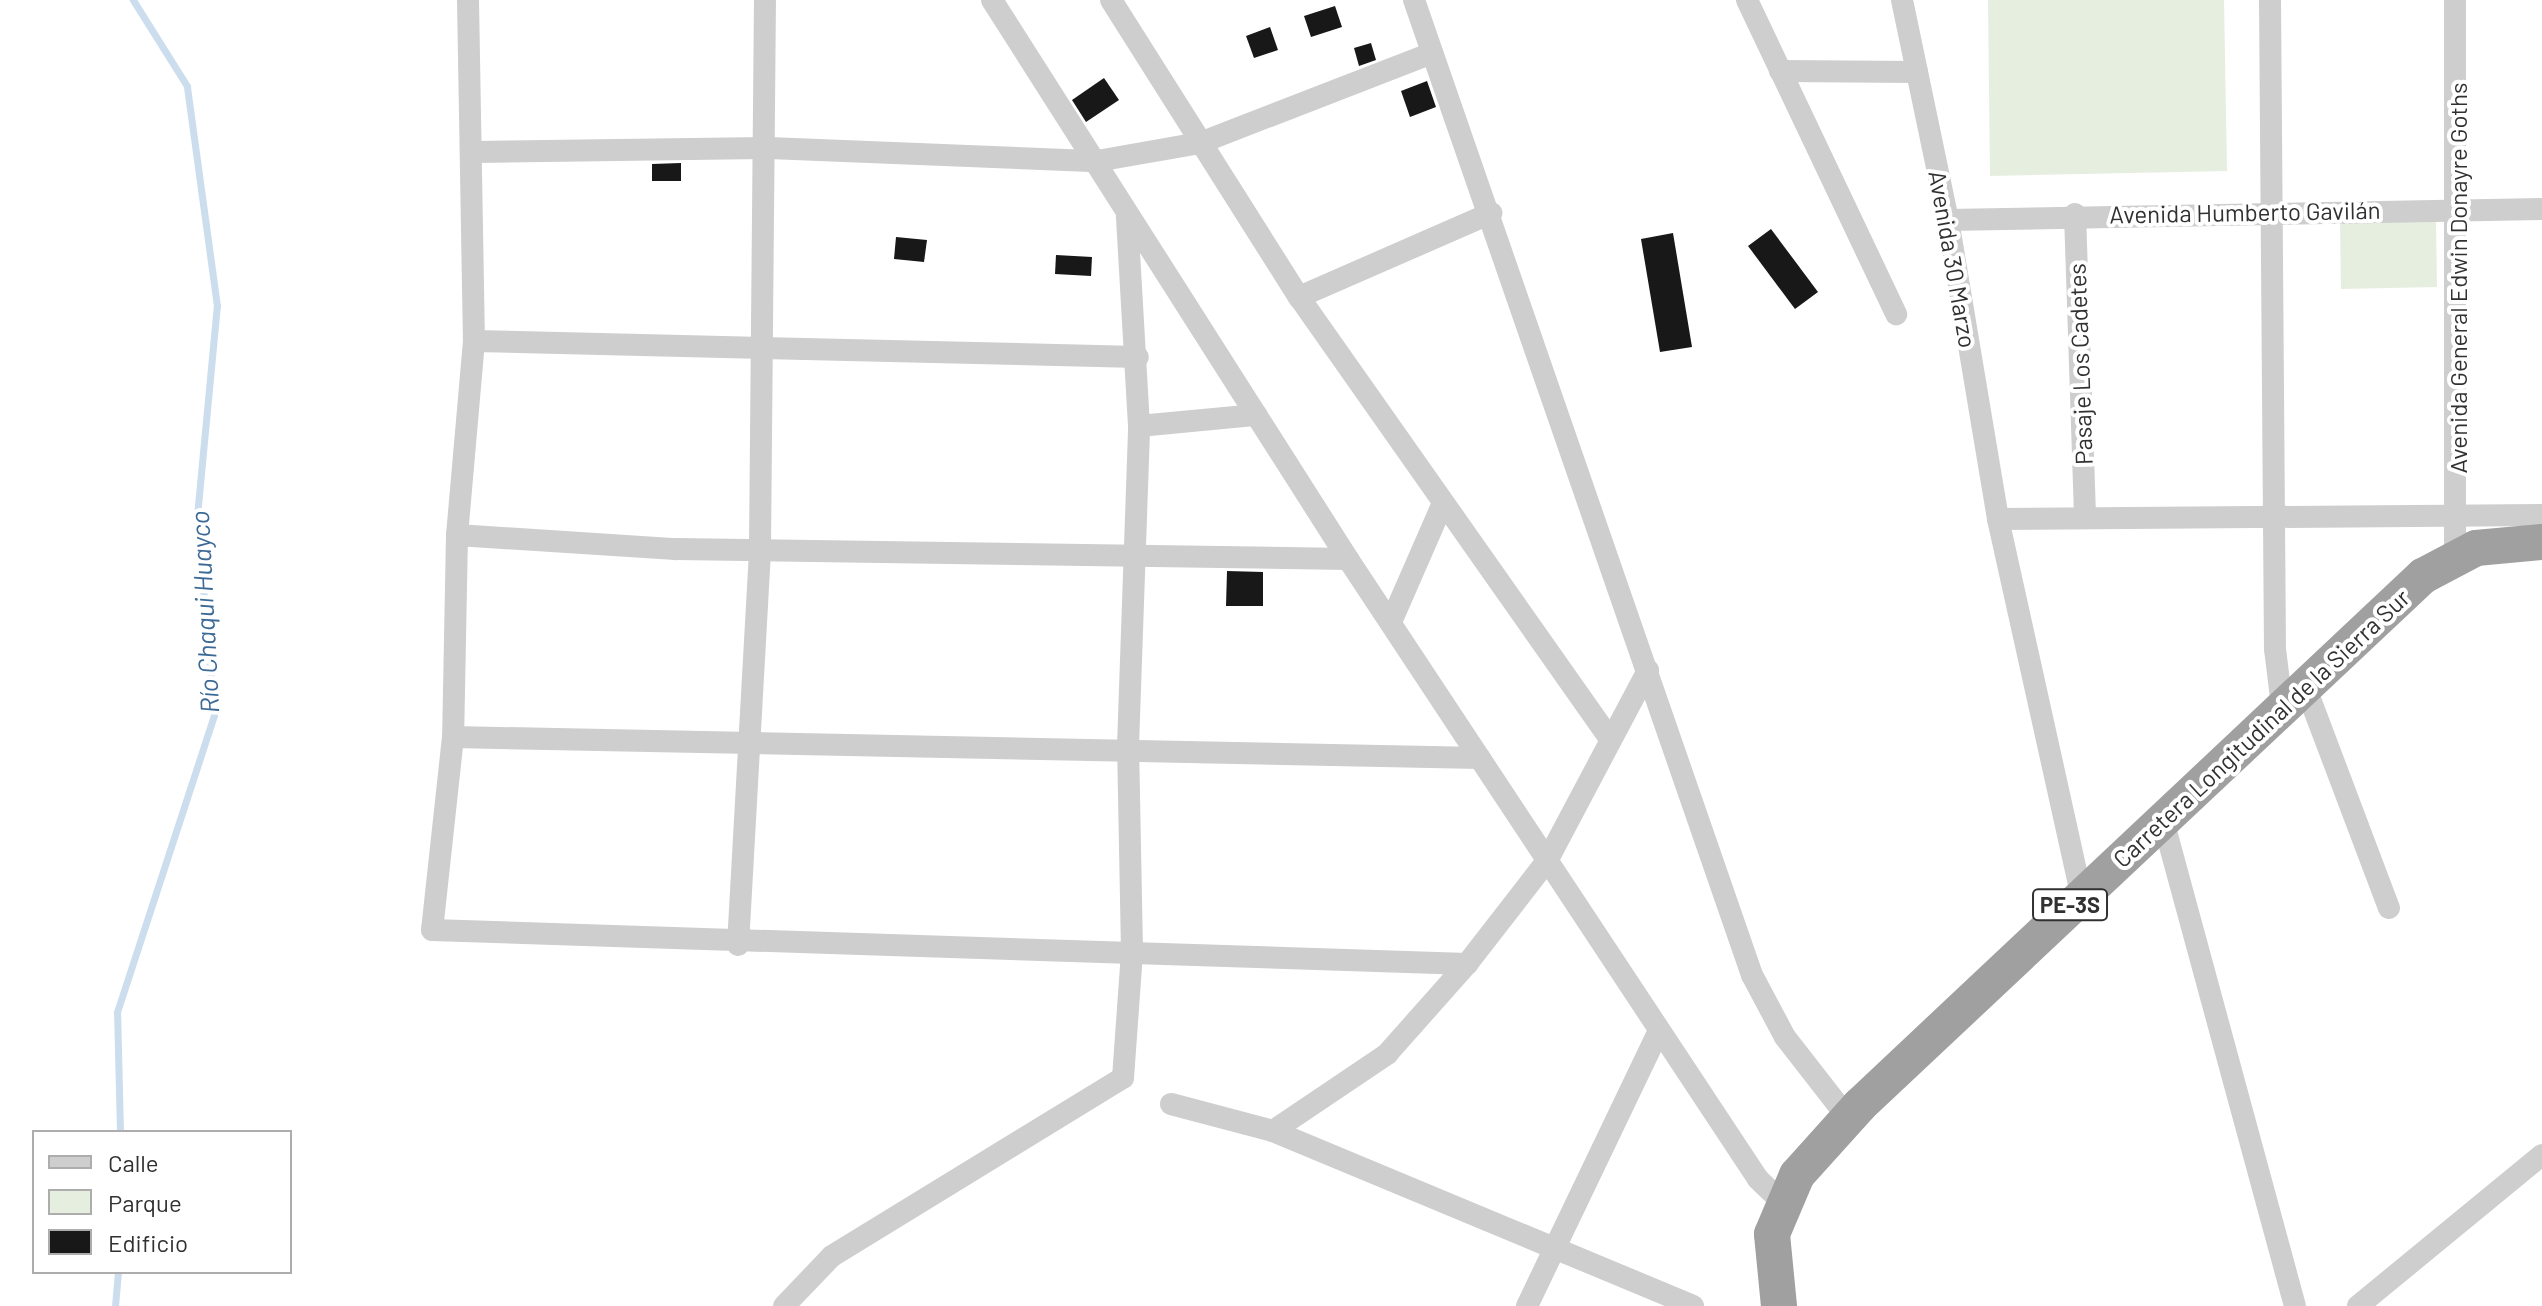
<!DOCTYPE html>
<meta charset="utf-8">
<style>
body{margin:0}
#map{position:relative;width:2542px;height:1306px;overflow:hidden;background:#fff;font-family:Barlow,sans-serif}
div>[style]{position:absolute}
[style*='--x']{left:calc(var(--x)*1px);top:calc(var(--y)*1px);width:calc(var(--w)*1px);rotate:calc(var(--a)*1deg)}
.green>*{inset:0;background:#e6eee0}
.stream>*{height:7px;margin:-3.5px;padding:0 3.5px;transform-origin:3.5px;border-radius:3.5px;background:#cde}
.building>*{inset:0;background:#181818}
.minor>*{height:22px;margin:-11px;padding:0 11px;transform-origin:11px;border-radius:11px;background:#cecece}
.trunk>*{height:36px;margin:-18px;padding:0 18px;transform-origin:18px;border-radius:18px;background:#a0a0a0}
span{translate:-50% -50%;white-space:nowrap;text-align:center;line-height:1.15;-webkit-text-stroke:8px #fff;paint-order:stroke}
.shield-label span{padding:2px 6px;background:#fff;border:2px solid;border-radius:6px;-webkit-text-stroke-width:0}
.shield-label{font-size:22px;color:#313131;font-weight:700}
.street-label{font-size:24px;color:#313131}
.water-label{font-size:26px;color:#3c6a97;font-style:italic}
.legend{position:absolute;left:32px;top:1130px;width:260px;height:144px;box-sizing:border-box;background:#fff;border:2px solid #adadad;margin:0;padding:10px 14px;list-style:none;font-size:24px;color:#313131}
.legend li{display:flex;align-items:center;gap:16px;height:40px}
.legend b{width:40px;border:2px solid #adadad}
</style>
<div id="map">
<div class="green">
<i style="clip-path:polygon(1988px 0,2224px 0,2227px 171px,1990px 176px)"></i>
<i style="clip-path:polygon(2436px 219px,2437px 287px,2341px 289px,2340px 221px)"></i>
</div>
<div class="stream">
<i style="--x:120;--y:1132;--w:120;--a:-91.4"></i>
<i style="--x:117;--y:1012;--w:312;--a:-71.9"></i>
<i style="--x:214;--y:715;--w:200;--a:-94.9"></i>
<i style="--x:197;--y:516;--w:211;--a:-84.6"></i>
<i style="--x:217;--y:306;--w:222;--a:-97.8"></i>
<i style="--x:187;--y:86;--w:102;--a:-122.1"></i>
<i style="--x:115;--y:1306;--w:34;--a:-85"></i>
</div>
<div class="building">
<i style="clip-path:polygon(1335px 6px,1342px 27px,1311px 37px,1304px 16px)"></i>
<i style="clip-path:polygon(1270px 27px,1278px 50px,1254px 58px,1246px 36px)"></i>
<i style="clip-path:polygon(1371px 43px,1376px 60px,1359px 66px,1354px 48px)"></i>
<i style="clip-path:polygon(1104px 78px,1119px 100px,1086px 122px,1072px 100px)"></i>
<i style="clip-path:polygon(1427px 81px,1436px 107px,1410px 117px,1401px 91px)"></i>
<i style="clip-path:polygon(681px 163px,681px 181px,652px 181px,652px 164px)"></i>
<i style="clip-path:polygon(1771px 229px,1818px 292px,1795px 309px,1748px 246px)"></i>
<i style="clip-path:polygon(1673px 233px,1692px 347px,1660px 352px,1641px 239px)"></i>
<i style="clip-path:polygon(896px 237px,927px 240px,924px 262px,894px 259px)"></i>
<i style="clip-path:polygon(1056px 255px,1092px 257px,1091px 276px,1055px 274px)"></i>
<i style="clip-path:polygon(1227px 571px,1263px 572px,1263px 606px,1226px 606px)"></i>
</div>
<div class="minor">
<i style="--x:468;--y:0;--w:341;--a:89"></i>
<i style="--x:474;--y:341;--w:195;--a:95"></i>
<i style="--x:457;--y:535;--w:202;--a:91.1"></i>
<i style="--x:453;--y:737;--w:194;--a:96.2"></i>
<i style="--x:432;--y:930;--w:1036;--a:1.88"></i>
<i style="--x:992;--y:0;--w:663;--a:57.51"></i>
<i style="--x:1348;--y:559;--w:743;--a:56.52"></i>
<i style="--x:1758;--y:1179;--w:37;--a:44"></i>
<i style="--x:1111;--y:0;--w:352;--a:57.7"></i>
<i style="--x:1299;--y:297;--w:540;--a:54.87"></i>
<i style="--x:1414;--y:0;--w:1032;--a:70.88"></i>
<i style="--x:1752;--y:975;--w:70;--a:62"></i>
<i style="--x:1785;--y:1037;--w:103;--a:52.1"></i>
<i style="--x:1747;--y:0;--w:348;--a:64.6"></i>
<i style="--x:1902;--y:0;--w:225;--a:78.2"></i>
<i style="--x:1948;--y:220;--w:303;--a:80.5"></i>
<i style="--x:1998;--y:519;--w:384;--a:77.5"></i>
<i style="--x:2270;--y:0;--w:649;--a:89.56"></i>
<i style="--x:2275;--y:649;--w:65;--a:83"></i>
<i style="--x:1780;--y:71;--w:137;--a:0.4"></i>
<i style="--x:474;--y:152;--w:295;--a:-0.8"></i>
<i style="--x:769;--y:148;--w:328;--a:2.3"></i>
<i style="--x:1097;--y:161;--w:105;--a:-9.9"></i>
<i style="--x:1200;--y:143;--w:249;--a:-21.2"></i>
<i style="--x:2075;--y:214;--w:300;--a:88.1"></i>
<i style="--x:1948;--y:220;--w:594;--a:-1.06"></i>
<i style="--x:1299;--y:297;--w:210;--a:-23.6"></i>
<i style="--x:474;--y:341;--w:664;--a:1.38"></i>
<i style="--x:1139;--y:426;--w:118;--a:-5.4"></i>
<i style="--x:1998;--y:519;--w:544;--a:-0.42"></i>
<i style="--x:457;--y:535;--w:219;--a:3.7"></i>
<i style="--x:676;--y:549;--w:672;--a:0.85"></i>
<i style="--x:2455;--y:556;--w:556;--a:-90"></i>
<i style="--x:1391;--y:622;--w:130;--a:-66.4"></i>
<i style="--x:2307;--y:691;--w:232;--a:69.3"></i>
<i style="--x:453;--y:737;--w:1027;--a:1.17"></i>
<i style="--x:2164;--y:824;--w:499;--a:74.8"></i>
<i style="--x:738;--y:945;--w:399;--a:-86.8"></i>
<i style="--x:760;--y:547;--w:547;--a:-89.48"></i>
<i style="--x:1171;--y:1104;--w:106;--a:14.8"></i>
<i style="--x:1273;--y:1131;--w:455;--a:22.6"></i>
<i style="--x:1273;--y:1131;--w:138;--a:-34"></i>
<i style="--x:1387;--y:1054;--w:120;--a:-48.4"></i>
<i style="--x:1467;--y:964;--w:130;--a:-52.2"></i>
<i style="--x:1547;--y:861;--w:216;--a:-62.1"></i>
<i style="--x:784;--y:1306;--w:69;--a:-46.2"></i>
<i style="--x:832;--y:1256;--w:341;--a:-31.5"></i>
<i style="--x:1123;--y:1078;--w:127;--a:-85.9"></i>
<i style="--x:1132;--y:951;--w:205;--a:-91.1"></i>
<i style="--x:1128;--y:746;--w:320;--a:-88"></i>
<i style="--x:1139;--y:426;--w:210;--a:-93.3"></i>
<i style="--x:1527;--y:1306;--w:305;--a:-64.4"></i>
<i style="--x:2358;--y:1306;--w:238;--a:-39.4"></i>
</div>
<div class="trunk">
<i style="--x:1779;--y:1306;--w:72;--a:-95.6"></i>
<i style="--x:1772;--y:1234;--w:64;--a:-67"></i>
<i style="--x:1797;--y:1175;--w:94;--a:-48"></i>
<i style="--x:1860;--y:1105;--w:773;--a:-43.22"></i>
<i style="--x:2423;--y:576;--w:60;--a:-27.8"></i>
<i style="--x:2476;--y:548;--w:66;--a:-5.2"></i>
</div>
<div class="shield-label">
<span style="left:2070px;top:905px">PE-3S</span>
</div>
<div class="street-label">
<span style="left:2245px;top:212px;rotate:-1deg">Avenida Humberto Gavilán</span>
<span style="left:1953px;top:259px;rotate:80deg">Avenida 30 Marzo</span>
<span style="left:2458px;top:278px;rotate:-90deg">Avenida General Edwin Donayre Goths</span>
<span style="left:2080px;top:364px;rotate:-92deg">Pasaje Los Cadetes</span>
<span style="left:2261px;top:728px;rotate:-43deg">Carretera Longitudinal de la Sierra Sur</span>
</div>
<div class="water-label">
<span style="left:204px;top:612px;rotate:-93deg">Río Chaqui Huayco</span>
</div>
<ul class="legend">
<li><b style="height:10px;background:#cecece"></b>Calle</li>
<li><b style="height:22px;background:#e6eee0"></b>Parque</li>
<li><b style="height:22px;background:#181818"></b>Edificio</li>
</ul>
</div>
